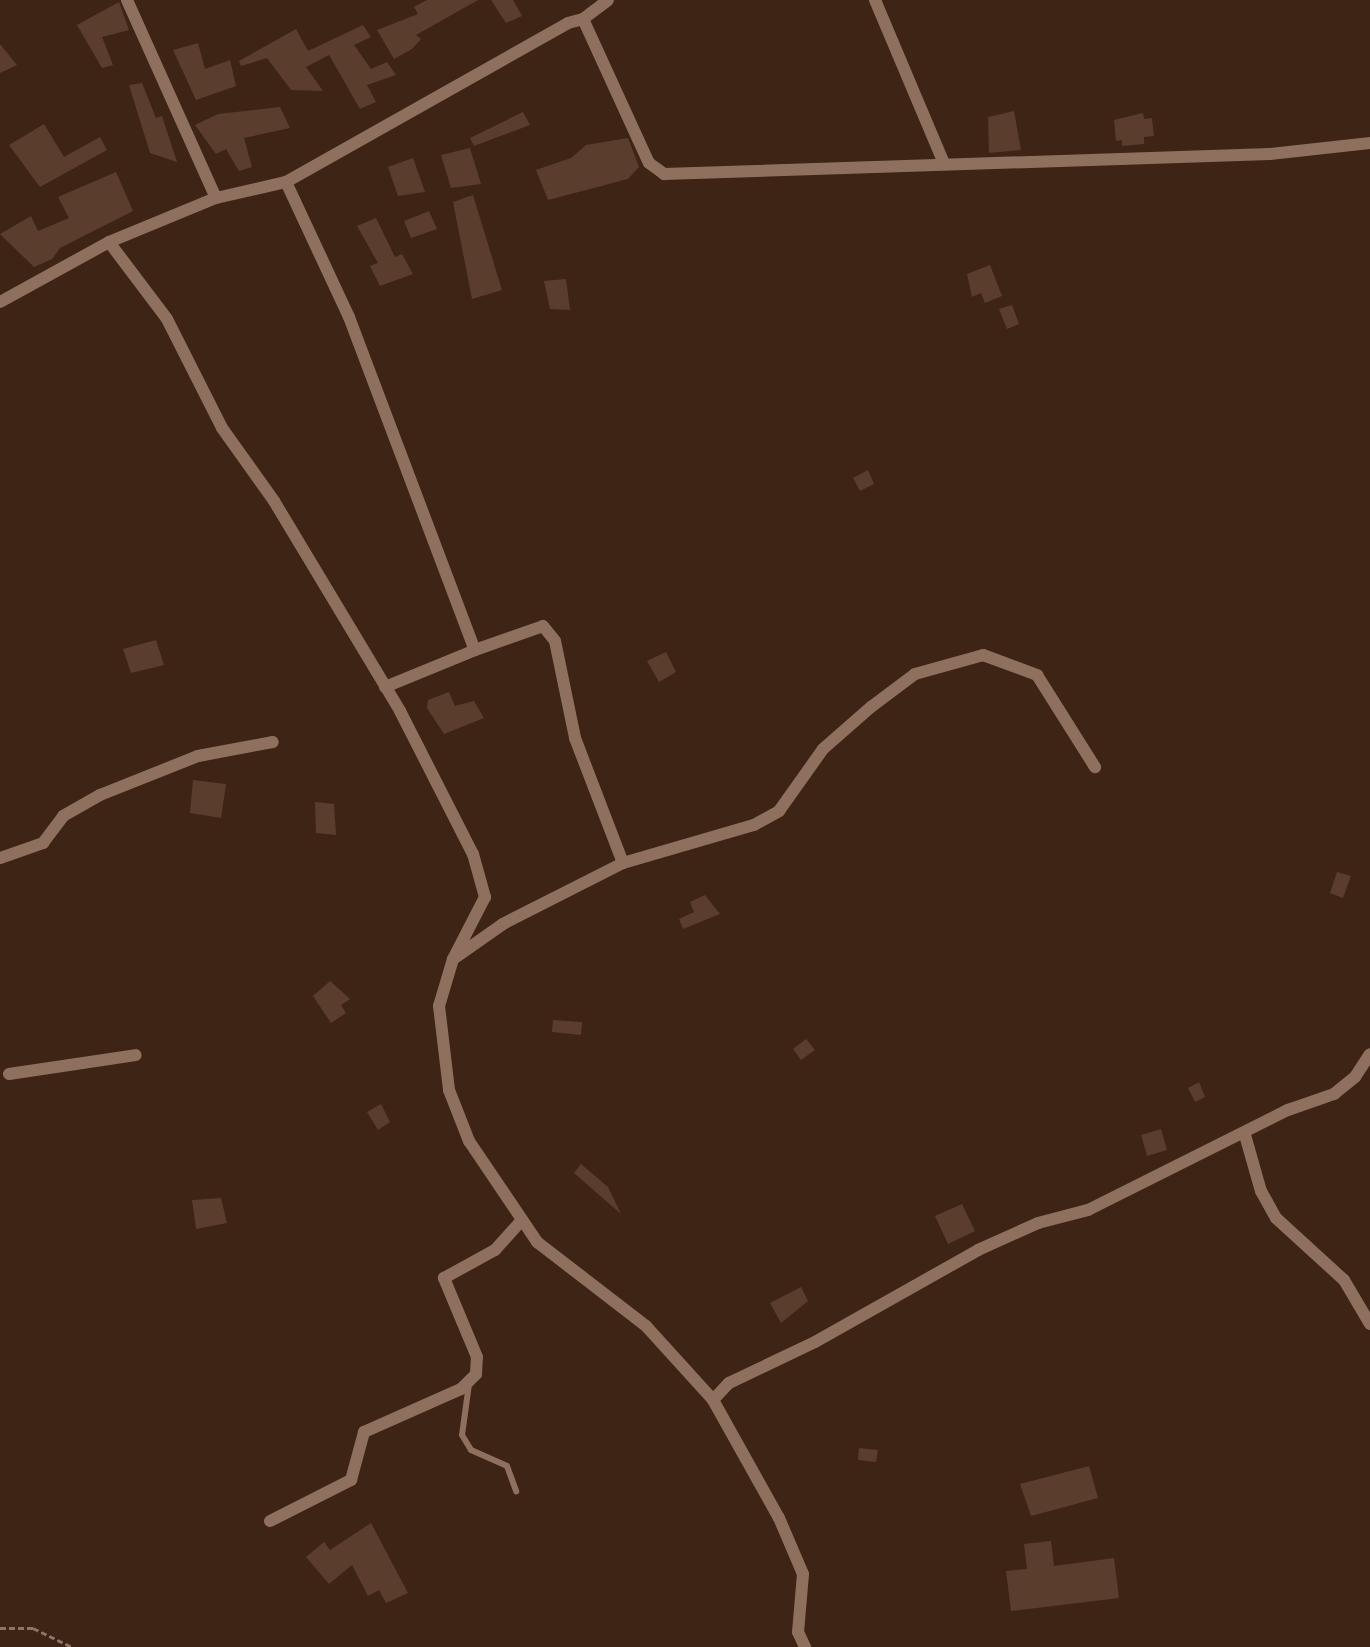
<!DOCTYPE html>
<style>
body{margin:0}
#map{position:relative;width:1370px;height:1647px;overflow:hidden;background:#3e2415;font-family:Ubuntu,sans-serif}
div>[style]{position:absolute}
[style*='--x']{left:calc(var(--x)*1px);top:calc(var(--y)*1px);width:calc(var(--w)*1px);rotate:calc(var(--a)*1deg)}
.building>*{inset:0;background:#5a3d2d}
.path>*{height:3px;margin-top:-1.5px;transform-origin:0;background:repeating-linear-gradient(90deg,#8b7569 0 6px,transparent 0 9px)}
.service>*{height:6px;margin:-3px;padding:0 3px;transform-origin:3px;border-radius:3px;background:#8f705f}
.minor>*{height:12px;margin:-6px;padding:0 6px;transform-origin:6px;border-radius:6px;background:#8f705f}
span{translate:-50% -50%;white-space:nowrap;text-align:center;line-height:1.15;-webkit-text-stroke:5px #341a0b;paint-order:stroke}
</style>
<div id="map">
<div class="building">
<i style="clip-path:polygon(427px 0,478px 0,416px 35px,421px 39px,412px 49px,394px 59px,377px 30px,418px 14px,414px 7px)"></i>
<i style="clip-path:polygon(491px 0,513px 0,522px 16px,506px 23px)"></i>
<i style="clip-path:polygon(119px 2px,129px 30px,102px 37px,113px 65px,102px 68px,77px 25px)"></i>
<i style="clip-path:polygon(363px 25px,371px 37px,354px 45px,371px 69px,387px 62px,396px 75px,367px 85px,376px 102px,360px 109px,329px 55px,306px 67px,323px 91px,291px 90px,267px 58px,241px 66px,239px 61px,296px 29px,308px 51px)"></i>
<i style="clip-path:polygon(198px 43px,205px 69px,230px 60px,236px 86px,196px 100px,173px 50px)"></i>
<i style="clip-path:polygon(0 44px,17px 65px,0 73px)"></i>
<i style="clip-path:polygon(142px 83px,156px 118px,162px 116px,177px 162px,150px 153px,129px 85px)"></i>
<i style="clip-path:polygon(280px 107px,290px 128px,244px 138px,252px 167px,239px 171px,226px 149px,216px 154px,195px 125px,218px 114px)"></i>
<i style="clip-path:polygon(1014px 111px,1021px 150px,989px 153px,988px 117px)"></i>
<i style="clip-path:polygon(523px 112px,530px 125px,474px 146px,470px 138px)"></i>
<i style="clip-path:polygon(1143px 113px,1144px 119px,1152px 118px,1154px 136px,1144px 137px,1144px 144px,1122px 146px,1122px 140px,1116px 141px,1114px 120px)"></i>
<i style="clip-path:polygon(44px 124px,64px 157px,100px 137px,107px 150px,40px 187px,9px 145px)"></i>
<i style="clip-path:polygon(628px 138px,639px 167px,628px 179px,548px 200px,536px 170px,571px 158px,586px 145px)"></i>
<i style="clip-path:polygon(470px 148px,481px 184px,451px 188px,441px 155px)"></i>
<i style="clip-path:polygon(413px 158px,425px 192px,398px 196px,388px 167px)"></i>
<i style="clip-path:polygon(116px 172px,133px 211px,60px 248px,52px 259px,34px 267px,0 234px,31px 216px,38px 231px,69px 218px,58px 197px)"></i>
<i style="clip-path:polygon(473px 195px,502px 290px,472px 299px,453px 202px)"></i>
<i style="clip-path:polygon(429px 211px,437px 229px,411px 238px,404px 221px)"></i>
<i style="clip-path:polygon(376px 218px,395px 257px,402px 254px,413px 274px,380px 286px,370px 266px,378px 263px,357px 226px)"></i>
<i style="clip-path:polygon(990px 265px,1002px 296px,985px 303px,981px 293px,972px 297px,967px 274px)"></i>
<i style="clip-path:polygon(566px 279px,570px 310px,550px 309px,544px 281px)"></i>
<i style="clip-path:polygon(1012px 305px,1019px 324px,1007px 329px,999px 309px)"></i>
<i style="clip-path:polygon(868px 470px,874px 484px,860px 491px,853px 478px)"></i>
<i style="clip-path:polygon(156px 640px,164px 665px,131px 673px,123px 649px)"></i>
<i style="clip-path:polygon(666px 652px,676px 672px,659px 682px,647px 661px)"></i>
<i style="clip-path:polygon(449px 692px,455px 706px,474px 701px,484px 718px,444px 734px,427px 708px,428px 700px)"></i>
<i style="clip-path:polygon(193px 780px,226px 784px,221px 818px,190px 813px)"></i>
<i style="clip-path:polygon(315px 802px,334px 804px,336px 835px,316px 833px)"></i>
<i style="clip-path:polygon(1337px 872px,1351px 876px,1343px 898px,1330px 893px)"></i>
<i style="clip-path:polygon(705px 895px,720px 914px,683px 929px,679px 919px,694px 912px,690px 902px)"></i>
<i style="clip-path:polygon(330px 981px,350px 999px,341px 1005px,346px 1013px,331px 1023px,313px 996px)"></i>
<i style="clip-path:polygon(553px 1020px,582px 1022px,581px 1035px,552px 1032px)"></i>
<i style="clip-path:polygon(806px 1039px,815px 1050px,801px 1060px,793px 1049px)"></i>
<i style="clip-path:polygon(1199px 1082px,1205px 1097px,1195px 1102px,1188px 1088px)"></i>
<i style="clip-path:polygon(381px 1104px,390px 1122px,378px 1130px,367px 1112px)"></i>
<i style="clip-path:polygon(1161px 1129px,1167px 1150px,1147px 1156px,1141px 1135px)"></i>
<i style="clip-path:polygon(581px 1164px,608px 1187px,621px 1214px,574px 1173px)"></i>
<i style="clip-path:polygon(221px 1198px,227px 1223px,196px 1229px,192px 1200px)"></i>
<i style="clip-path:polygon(962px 1204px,975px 1231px,948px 1244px,935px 1216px)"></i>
<i style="clip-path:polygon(801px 1287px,808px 1301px,781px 1323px,770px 1303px)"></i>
<i style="clip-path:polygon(859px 1448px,878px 1450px,876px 1462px,858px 1460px)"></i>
<i style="clip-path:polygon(1089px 1466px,1098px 1498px,1031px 1516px,1020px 1484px)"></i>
<i style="clip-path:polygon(371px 1523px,408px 1593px,386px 1603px,379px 1590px,368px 1596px,352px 1565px,329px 1584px,306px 1557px,324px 1542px,330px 1550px)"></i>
<i style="clip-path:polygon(1051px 1541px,1054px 1566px,1114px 1558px,1119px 1598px,1011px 1611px,1006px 1571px,1027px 1569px,1024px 1544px)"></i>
</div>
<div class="path">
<i style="--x:0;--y:1628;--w:33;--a:0"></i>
<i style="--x:33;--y:1628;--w:43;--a:26"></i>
</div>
<div class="service">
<i style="--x:469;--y:1384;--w:51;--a:97.8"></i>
<i style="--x:462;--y:1435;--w:17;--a:59"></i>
<i style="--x:471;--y:1450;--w:39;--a:24"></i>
<i style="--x:507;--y:1466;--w:27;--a:70"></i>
</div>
<div class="minor">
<i style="--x:127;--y:0;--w:217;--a:65.8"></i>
<i style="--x:875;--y:0;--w:177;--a:67.1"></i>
<i style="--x:583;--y:19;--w:158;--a:65.4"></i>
<i style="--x:649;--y:163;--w:19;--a:36"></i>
<i style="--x:664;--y:174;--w:606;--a:-1.89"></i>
<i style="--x:1270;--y:154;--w:101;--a:-6.3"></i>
<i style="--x:286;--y:182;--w:149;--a:65"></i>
<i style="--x:349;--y:317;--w:356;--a:69.3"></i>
<i style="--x:475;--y:650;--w:72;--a:-19.4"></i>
<i style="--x:543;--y:626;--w:19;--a:51"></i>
<i style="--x:555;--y:641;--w:99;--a:78.3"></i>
<i style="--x:575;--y:738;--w:134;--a:69"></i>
<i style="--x:623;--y:863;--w:135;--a:153.1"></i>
<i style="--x:503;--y:924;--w:57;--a:144.9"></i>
<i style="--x:109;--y:242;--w:96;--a:53"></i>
<i style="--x:167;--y:319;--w:122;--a:63.2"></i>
<i style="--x:222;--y:428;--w:90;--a:54.5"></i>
<i style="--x:274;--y:501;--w:245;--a:59"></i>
<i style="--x:400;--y:711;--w:161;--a:63"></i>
<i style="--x:473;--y:854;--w:45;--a:74.4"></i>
<i style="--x:485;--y:897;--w:70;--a:117.3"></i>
<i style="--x:453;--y:959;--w:49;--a:106.6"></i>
<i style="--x:439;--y:1006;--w:85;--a:83.2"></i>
<i style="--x:449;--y:1090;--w:55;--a:68.6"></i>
<i style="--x:469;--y:1141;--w:122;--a:56"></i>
<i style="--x:537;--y:1242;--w:138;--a:37.6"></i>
<i style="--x:646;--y:1326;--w:100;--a:47.8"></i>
<i style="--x:713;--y:1400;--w:135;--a:60.8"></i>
<i style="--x:779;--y:1518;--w:61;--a:66.8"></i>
<i style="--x:803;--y:1574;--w:58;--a:94.9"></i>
<i style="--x:798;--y:1632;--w:17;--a:65"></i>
<i style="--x:0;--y:302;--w:124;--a:-28.8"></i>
<i style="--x:109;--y:242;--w:116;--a:-22.4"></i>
<i style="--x:216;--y:198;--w:72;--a:-12.9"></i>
<i style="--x:286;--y:182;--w:324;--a:-29.4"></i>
<i style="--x:568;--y:23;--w:16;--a:-15"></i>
<i style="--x:583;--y:19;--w:31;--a:-37"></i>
<i style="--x:385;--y:687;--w:97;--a:-22.3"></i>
<i style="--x:0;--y:858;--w:46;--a:-19.2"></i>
<i style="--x:43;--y:843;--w:34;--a:-53"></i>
<i style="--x:63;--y:816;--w:43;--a:-29.6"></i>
<i style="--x:100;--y:795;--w:105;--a:-21.7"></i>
<i style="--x:198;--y:756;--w:76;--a:-10.6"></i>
<i style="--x:623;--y:863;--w:136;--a:-16.2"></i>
<i style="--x:754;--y:825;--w:29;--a:-29"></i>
<i style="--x:779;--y:811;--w:76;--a:-54.6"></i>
<i style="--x:823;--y:749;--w:64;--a:-41.2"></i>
<i style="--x:871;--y:707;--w:55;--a:-36.9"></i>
<i style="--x:915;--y:674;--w:71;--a:-15.6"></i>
<i style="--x:983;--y:655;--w:58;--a:20.3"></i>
<i style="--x:1037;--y:675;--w:109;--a:57.8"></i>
<i style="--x:9;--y:1074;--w:128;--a:-8.5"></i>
<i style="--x:1245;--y:1135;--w:58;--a:74.1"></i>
<i style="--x:1261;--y:1191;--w:31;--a:61"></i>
<i style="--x:1276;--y:1218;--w:92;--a:42.4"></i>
<i style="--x:1344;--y:1280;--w:51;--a:59.4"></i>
<i style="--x:713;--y:1400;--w:23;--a:-47"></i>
<i style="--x:729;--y:1383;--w:95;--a:-25.5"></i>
<i style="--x:815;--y:1342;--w:187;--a:-29.4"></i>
<i style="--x:978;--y:1250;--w:66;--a:-24.2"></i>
<i style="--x:1038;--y:1223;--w:52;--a:-14.6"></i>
<i style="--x:1088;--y:1210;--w:224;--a:-26.6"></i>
<i style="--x:1288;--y:1110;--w:49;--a:-19.2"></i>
<i style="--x:1334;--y:1094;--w:27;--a:-39"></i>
<i style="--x:1355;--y:1077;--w:27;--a:-57"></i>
<i style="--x:270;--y:1521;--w:91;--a:-26.8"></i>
<i style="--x:351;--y:1480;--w:50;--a:-74.8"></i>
<i style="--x:364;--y:1432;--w:106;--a:-23.9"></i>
<i style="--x:461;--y:1389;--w:21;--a:-45"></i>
<i style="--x:476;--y:1374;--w:17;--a:-87"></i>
<i style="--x:477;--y:1357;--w:86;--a:-112.7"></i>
<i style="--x:444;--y:1278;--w:58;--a:-28.8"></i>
<i style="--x:495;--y:1250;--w:38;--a:-48"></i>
</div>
</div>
